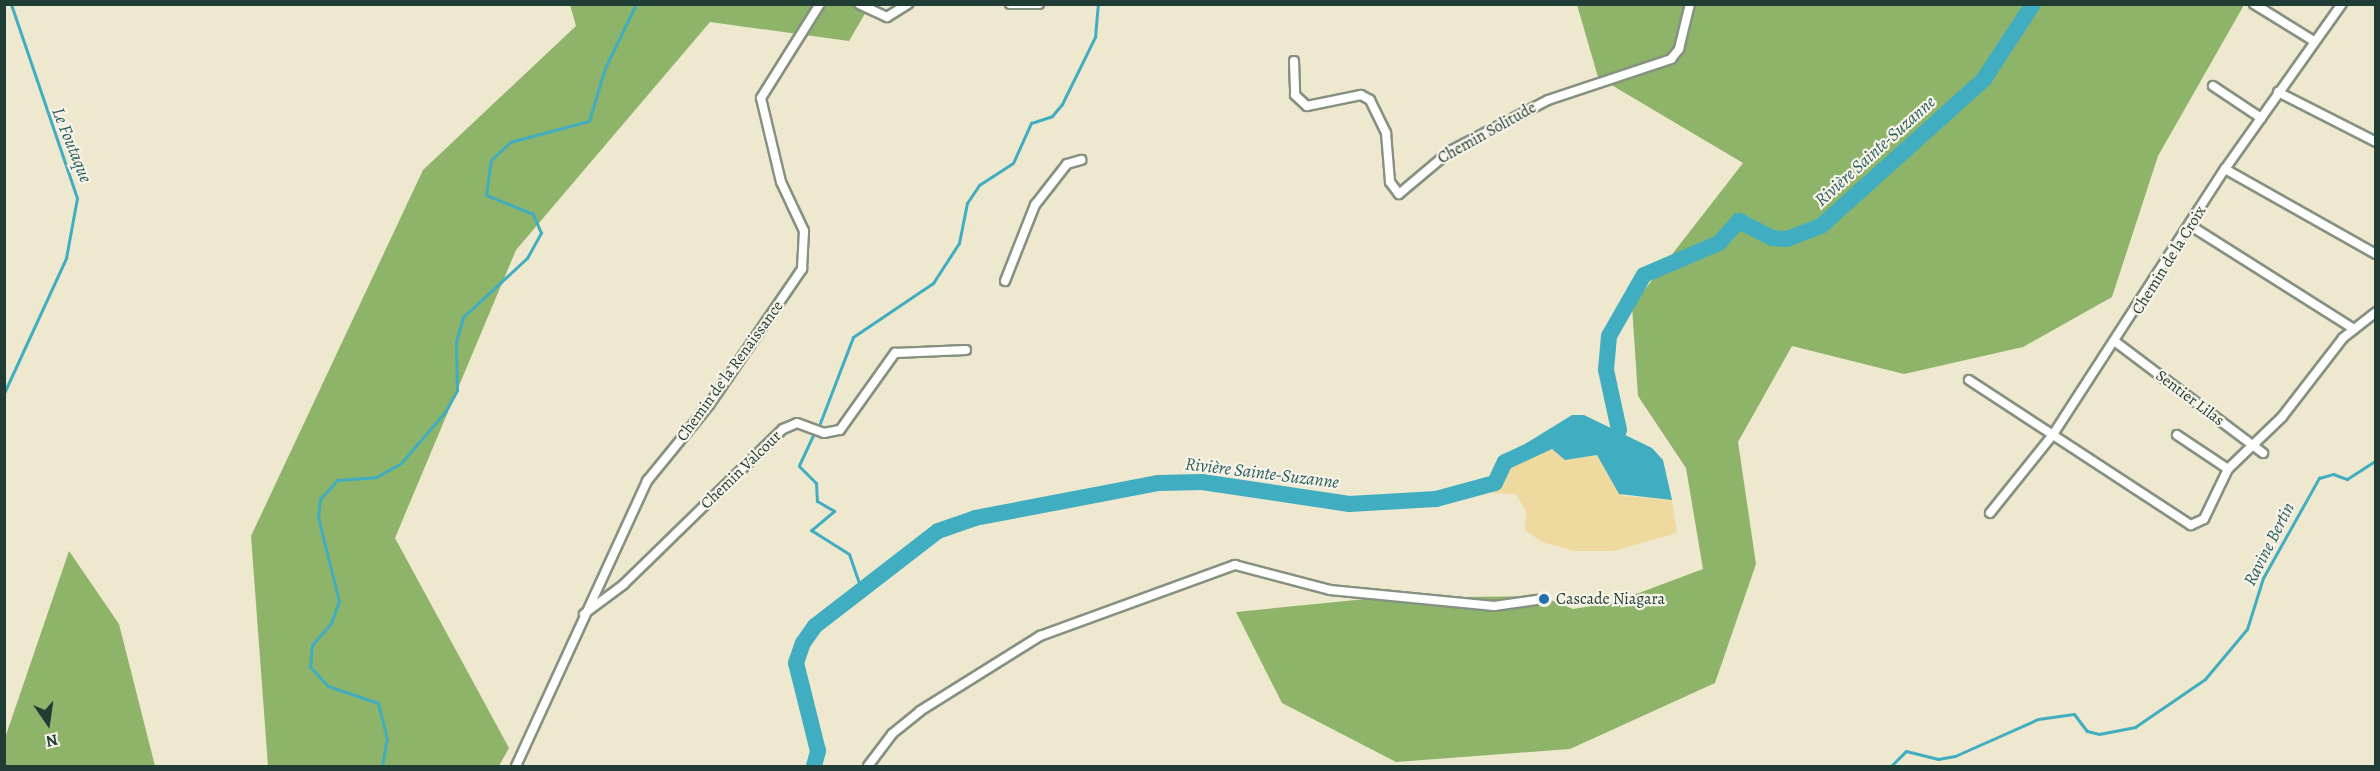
<!DOCTYPE html>
<meta charset="utf-8">
<style>
body{margin:0}
#map{position:relative;width:2380px;height:771px;overflow:hidden;background:#ede8ce;font-family:Alegreya,serif}
div>[style]{position:absolute}
[style*='--x']{left:calc(var(--x)*1px);top:calc(var(--y)*1px);width:calc(var(--w)*1px);rotate:calc(var(--a)*1deg)}
.forest>*{inset:0;background:#8eb469}
.sand>*{inset:0;background:#eeda9e}
.water>*{inset:0;background:#41adc0}
.stream>*{height:3px;margin:-1.5px;padding:0 1.5px;transform-origin:1.5px;border-radius:1.5px;background:#41adc0}
.river>*{height:16px;margin:-8px;padding:0 8px;transform-origin:8px;border-radius:8px;background:#41adc0}
.roads{filter:drop-shadow(2px 0 #869281) drop-shadow(-2px 0 #869281) drop-shadow(0 2px #869281) drop-shadow(0 -2px #869281)}
.minor>*{height:8px;margin:-4px;padding:0 4px;transform-origin:4px;border-radius:4px;background:#fff}
.dots>*{width:16px;height:16px;translate:-50% -50%;box-sizing:border-box;border:3px solid #f7f3e8;border-radius:50%}
span{translate:-50% -50%;white-space:nowrap;text-align:center;line-height:1.15;-webkit-text-stroke:4.5px #f7f3e8;paint-order:stroke}
.street-label{font-size:16px;color:#1f3d34}
.poi-label{font-size:16px;color:#1f3d34}
.left{translate:0 -50%;text-align:left}
.water-label{font-size:18px;color:#295f5e;font-style:italic}
.frame{position:absolute;inset:0;border:6px solid #1f3d34;pointer-events:none}
.north{position:absolute;left:18px;top:693px;width:60px;height:60px;-webkit-text-stroke:4px #f7f3e8;paint-order:stroke;rotate:167deg;font-size:16px;font-weight:700;line-height:24px;text-align:center;color:#1f3d34}
.north::after{content:'';display:block;margin:auto;width:21px;height:27px;background:#1f3d34;clip-path:polygon(50% 0,100% 100%,50% 72%,0 100%)}
</style>
<div id="map">
<div class="forest">
<i style="clip-path:polygon(570px 5px,870px 5px,849px 41px,710px 22px,516px 250px,395px 538px,509px 748px,499px 766px,268px 766px,251px 536px,423px 170px,576px 26px)"></i>
<i style="clip-path:polygon(1577px 5px,2244px 5px,2158px 156px,2112px 297px,2023px 347px,1904px 374px,1792px 346px,1738px 442px,1756px 564px,1715px 683px,1570px 749px,1396px 762px,1282px 703px,1236px 612px,1376px 598px,1541px 596px,1573px 609px,1615px 602px,1703px 569px,1686px 468px,1638px 396px,1632px 306px,1743px 163px,1598px 77px)"></i>
<i style="clip-path:polygon(69px 551px,119px 624px,155px 766px,5px 766px,5px 738px)"></i>
</div>
<div class="sand">
<i style="clip-path:polygon(1552px 449px,1565px 460px,1597px 455px,1623px 496px,1672px 500px,1677px 533px,1614px 551px,1574px 551px,1542px 542px,1525px 530px,1526px 511px,1516px 494px,1489px 493px,1510px 462px,1528px 450px)"></i>
</div>
<div class="water">
<i style="clip-path:polygon(1572px 415px,1584px 415px,1652px 448px,1663px 460px,1672px 500px,1619px 494px,1597px 455px,1565px 460px,1552px 449px,1528px 450px,1525px 444px)"></i>
</div>
<div class="stream">
<i style="--x:4;--y:393;--w:149;--a:-65.3"></i>
<i style="--x:66;--y:258;--w:61;--a:-79.6"></i>
<i style="--x:77;--y:198;--w:205;--a:-108.8"></i>
<i style="--x:820;--y:423;--w:92;--a:-69"></i>
<i style="--x:853;--y:337;--w:97;--a:-34"></i>
<i style="--x:933;--y:283;--w:48;--a:-57"></i>
<i style="--x:959;--y:243;--w:41;--a:-78.7"></i>
<i style="--x:967;--y:203;--w:22;--a:-56"></i>
<i style="--x:979;--y:185;--w:40;--a:-32.9"></i>
<i style="--x:1013;--y:163;--w:44;--a:-65.8"></i>
<i style="--x:1031;--y:123;--w:22;--a:-18"></i>
<i style="--x:1052;--y:116;--w:16;--a:-50"></i>
<i style="--x:1062;--y:104;--w:75;--a:-63.8"></i>
<i style="--x:1095;--y:37;--w:33;--a:-85"></i>
<i style="--x:815;--y:431;--w:38;--a:115"></i>
<i style="--x:799;--y:466;--w:24;--a:45"></i>
<i style="--x:816;--y:483;--w:18;--a:87"></i>
<i style="--x:817;--y:501;--w:20;--a:30"></i>
<i style="--x:834;--y:511;--w:30;--a:140"></i>
<i style="--x:811;--y:530;--w:45;--a:32.3"></i>
<i style="--x:849;--y:554;--w:36;--a:71"></i>
<i style="--x:382;--y:766;--w:27;--a:-80"></i>
<i style="--x:387;--y:739;--w:37;--a:-104"></i>
<i style="--x:378;--y:703;--w:53;--a:-161.2"></i>
<i style="--x:328;--y:686;--w:26;--a:-133"></i>
<i style="--x:310;--y:667;--w:22;--a:-85"></i>
<i style="--x:312;--y:645;--w:29;--a:-49"></i>
<i style="--x:331;--y:623;--w:23;--a:-70"></i>
<i style="--x:339;--y:601;--w:87;--a:-104"></i>
<i style="--x:318;--y:517;--w:18;--a:-84"></i>
<i style="--x:320;--y:499;--w:25;--a:-48"></i>
<i style="--x:337;--y:480;--w:39;--a:-4"></i>
<i style="--x:376;--y:477;--w:29;--a:-29"></i>
<i style="--x:401;--y:463;--w:67;--a:-49.2"></i>
<i style="--x:445;--y:412;--w:25;--a:-61"></i>
<i style="--x:457;--y:390;--w:48;--a:-91.2"></i>
<i style="--x:456;--y:342;--w:26;--a:-74"></i>
<i style="--x:463;--y:317;--w:87;--a:-42.7"></i>
<i style="--x:527;--y:258;--w:29;--a:-61"></i>
<i style="--x:541;--y:233;--w:21;--a:-113"></i>
<i style="--x:533;--y:214;--w:51;--a:-158"></i>
<i style="--x:486;--y:195;--w:35;--a:-82"></i>
<i style="--x:491;--y:160;--w:26;--a:-43"></i>
<i style="--x:510;--y:142;--w:82;--a:-14.9"></i>
<i style="--x:589;--y:121;--w:55;--a:-73.2"></i>
<i style="--x:605;--y:68;--w:71;--a:-64.2"></i>
<i style="--x:1891;--y:766;--w:21;--a:-45"></i>
<i style="--x:1906;--y:751;--w:33;--a:14"></i>
<i style="--x:1938;--y:759;--w:17;--a:-10"></i>
<i style="--x:1955;--y:756;--w:91;--a:-24"></i>
<i style="--x:2038;--y:719;--w:36;--a:-8"></i>
<i style="--x:2074;--y:714;--w:21;--a:53"></i>
<i style="--x:2087;--y:731;--w:12;--a:14"></i>
<i style="--x:2099;--y:734;--w:37;--a:-11"></i>
<i style="--x:2135;--y:727;--w:85;--a:-34.4"></i>
<i style="--x:2205;--y:679;--w:65;--a:-50"></i>
<i style="--x:2247;--y:629;--w:53;--a:-72.6"></i>
<i style="--x:2263;--y:578;--w:115;--a:-60.8"></i>
<i style="--x:2319;--y:478;--w:15;--a:-16"></i>
<i style="--x:2333;--y:474;--w:15;--a:20"></i>
<i style="--x:2347;--y:479;--w:35;--a:-33"></i>
</div>
<div class="river">
<i style="--x:1608;--y:446;--w:19;--a:-55"></i>
<i style="--x:1619;--y:430;--w:61;--a:-102.2"></i>
<i style="--x:1606;--y:370;--w:34;--a:-85"></i>
<i style="--x:1609;--y:336;--w:70;--a:-60.2"></i>
<i style="--x:1644;--y:275;--w:82;--a:-23.1"></i>
<i style="--x:1719;--y:243;--w:30;--a:-48"></i>
<i style="--x:1739;--y:221;--w:37;--a:27"></i>
<i style="--x:1772;--y:238;--w:15;--a:4"></i>
<i style="--x:1787;--y:239;--w:36;--a:-21"></i>
<i style="--x:1821;--y:226;--w:219;--a:-42"></i>
<i style="--x:1984;--y:79;--w:90;--a:-56.8"></i>
<i style="--x:814;--y:766;--w:16;--a:-75"></i>
<i style="--x:818;--y:751;--w:91;--a:-104"></i>
<i style="--x:796;--y:663;--w:21;--a:-71"></i>
<i style="--x:803;--y:643;--w:21;--a:-55"></i>
<i style="--x:815;--y:626;--w:155;--a:-37.7"></i>
<i style="--x:938;--y:531;--w:39;--a:-19"></i>
<i style="--x:975;--y:518;--w:187;--a:-10.8"></i>
<i style="--x:1159;--y:483;--w:43;--a:-1.3"></i>
<i style="--x:1202;--y:482;--w:149;--a:8.5"></i>
<i style="--x:1349;--y:504;--w:87;--a:-3.3"></i>
<i style="--x:1436;--y:499;--w:61;--a:-15.2"></i>
<i style="--x:1495;--y:483;--w:23;--a:-65"></i>
<i style="--x:1505;--y:462;--w:47;--a:-24.9"></i>
</div>
<div class="roads">
<div class="minor">
<i style="--x:859;--y:4;--w:31;--a:25"></i>
<i style="--x:887;--y:17;--w:25;--a:-32"></i>
<i style="--x:1010;--y:4;--w:29;--a:0"></i>
<i style="--x:2254;--y:4;--w:70;--a:31.7"></i>
<i style="--x:1294;--y:61;--w:34;--a:88"></i>
<i style="--x:1295;--y:95;--w:16;--a:43"></i>
<i style="--x:1307;--y:106;--w:55;--a:-11.5"></i>
<i style="--x:1361;--y:95;--w:10;--a:29"></i>
<i style="--x:1370;--y:100;--w:37;--a:64"></i>
<i style="--x:1386;--y:133;--w:49;--a:85.3"></i>
<i style="--x:1390;--y:182;--w:15;--a:53"></i>
<i style="--x:1399;--y:194;--w:67;--a:-40.1"></i>
<i style="--x:1450;--y:151;--w:110;--a:-27.5"></i>
<i style="--x:1548;--y:100;--w:130;--a:-18.4"></i>
<i style="--x:1671;--y:59;--w:13;--a:-51"></i>
<i style="--x:1679;--y:49;--w:46;--a:-76.3"></i>
<i style="--x:2213;--y:86;--w:58;--a:33.7"></i>
<i style="--x:2278;--y:92;--w:110;--a:27"></i>
<i style="--x:2225;--y:169;--w:173;--a:29.4"></i>
<i style="--x:2191;--y:226;--w:193;--a:32.3"></i>
<i style="--x:1005;--y:281;--w:82;--a:-68.5"></i>
<i style="--x:1035;--y:205;--w:52;--a:-52"></i>
<i style="--x:1067;--y:164;--w:15;--a:-16"></i>
<i style="--x:2117;--y:343;--w:183;--a:37"></i>
<i style="--x:1969;--y:380;--w:265;--a:33.2"></i>
<i style="--x:2191;--y:525;--w:14;--a:-25"></i>
<i style="--x:2204;--y:519;--w:55;--a:-64.4"></i>
<i style="--x:2228;--y:469;--w:75;--a:-43.9"></i>
<i style="--x:2282;--y:417;--w:100;--a:-52.3"></i>
<i style="--x:2343;--y:338;--w:42;--a:-38.2"></i>
<i style="--x:2177;--y:435;--w:61;--a:33.7"></i>
<i style="--x:1990;--y:513;--w:99;--a:-51.2"></i>
<i style="--x:2052;--y:436;--w:318;--a:-57.1"></i>
<i style="--x:2225;--y:169;--w:202;--a:-54.7"></i>
<i style="--x:584;--y:614;--w:49;--a:-36.6"></i>
<i style="--x:623;--y:585;--w:223;--a:-44.3"></i>
<i style="--x:783;--y:429;--w:15;--a:-23"></i>
<i style="--x:797;--y:423;--w:29;--a:20"></i>
<i style="--x:824;--y:433;--w:16;--a:-11"></i>
<i style="--x:840;--y:430;--w:95;--a:-54.5"></i>
<i style="--x:895;--y:353;--w:71;--a:-2.4"></i>
<i style="--x:516;--y:766;--w:314;--a:-65.3"></i>
<i style="--x:647;--y:481;--w:98;--a:-50.8"></i>
<i style="--x:709;--y:405;--w:165;--a:-55.6"></i>
<i style="--x:802;--y:269;--w:38;--a:-87"></i>
<i style="--x:804;--y:231;--w:54;--a:-115.1"></i>
<i style="--x:781;--y:182;--w:86;--a:-103.4"></i>
<i style="--x:761;--y:98;--w:111;--a:-57.9"></i>
<i style="--x:868;--y:766;--w:40;--a:-53"></i>
<i style="--x:892;--y:734;--w:36;--a:-39"></i>
<i style="--x:920;--y:711;--w:142;--a:-32"></i>
<i style="--x:1040;--y:636;--w:208;--a:-20"></i>
<i style="--x:1235;--y:565;--w:98;--a:14.7"></i>
<i style="--x:1330;--y:590;--w:165;--a:5.6"></i>
<i style="--x:1494;--y:606;--w:50;--a:-8"></i>
</div>
</div>
<div class="dots">
<i style="left:1544px;top:599px;background:#1f6fb2"></i>
</div>
<div class="street-label">
<span style="left:1487px;top:133px;rotate:-29deg">Chemin Solitude</span>
<span style="left:2169px;top:260px;rotate:-58deg">Chemin de la Croix</span>
<span style="left:730px;top:371px;rotate:-54deg">Chemin de la Renaissance</span>
<span style="left:2190px;top:398px;rotate:37deg">Sentier Lilas</span>
<span style="left:741px;top:470px;rotate:-44deg">Chemin Valcour</span>
</div>
<div class="poi-label">
<span class="left" style="left:1556px;top:599px">Cascade Niagara</span>
</div>
<div class="water-label">
<span style="left:72px;top:145px;rotate:68deg">Le Foutaque</span>
<span style="left:1875px;top:151px;rotate:-42deg">Rivière Sainte-Suzanne</span>
<span style="left:1262px;top:473px;rotate:7deg">Rivière Sainte-Suzanne</span>
<span style="left:2269px;top:544px;rotate:-63deg">Ravine Bertin</span>
</div>
<div class="frame"></div>
<div class="north">N</div>
</div>
